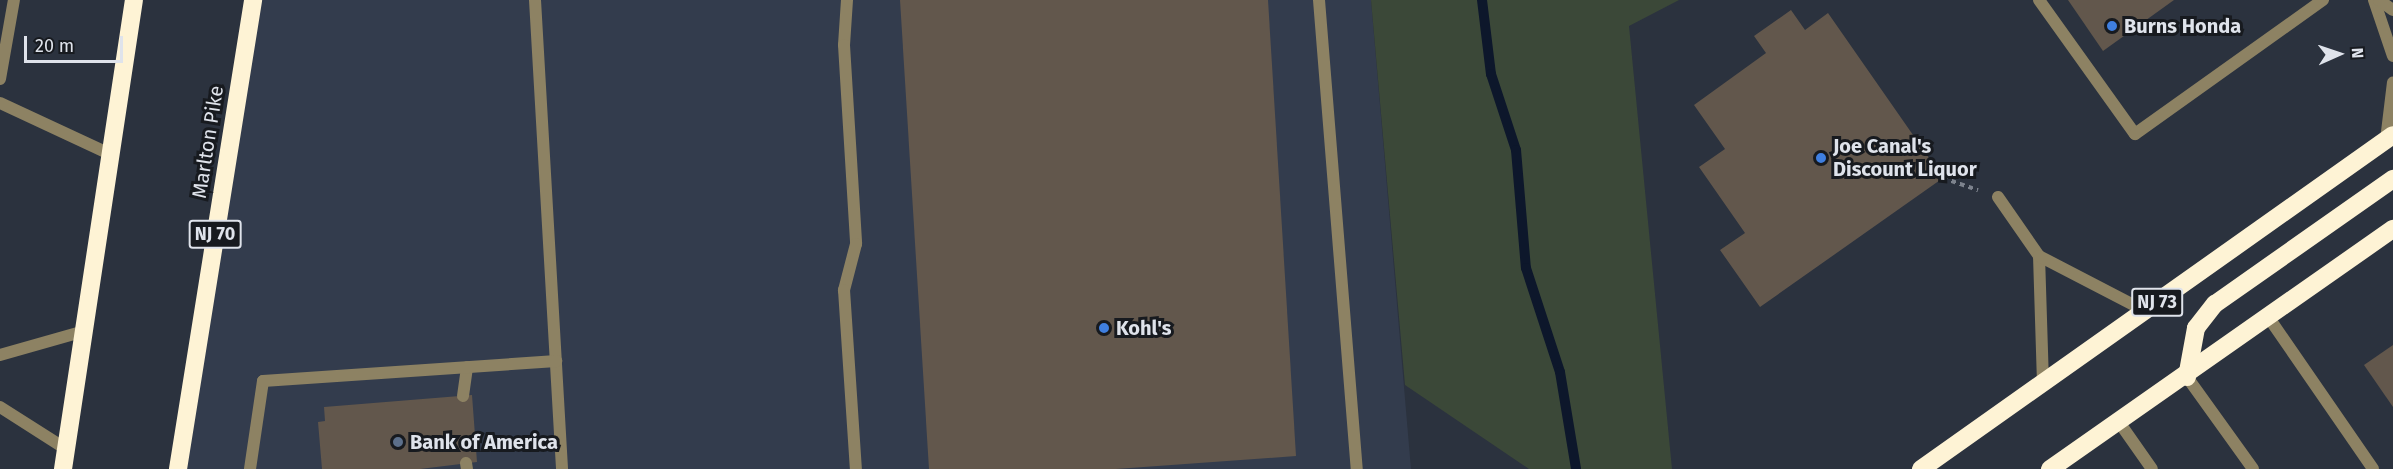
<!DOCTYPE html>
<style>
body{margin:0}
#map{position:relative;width:2393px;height:469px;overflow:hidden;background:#2b323e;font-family:"Fira Sans",sans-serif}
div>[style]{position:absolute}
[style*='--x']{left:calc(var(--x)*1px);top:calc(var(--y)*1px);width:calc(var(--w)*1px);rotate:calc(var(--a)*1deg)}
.built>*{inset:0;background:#333c4d}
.green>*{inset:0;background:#3b4838}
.stream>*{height:10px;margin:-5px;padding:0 5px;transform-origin:5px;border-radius:5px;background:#0d172b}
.building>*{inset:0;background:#62574c}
.path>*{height:4px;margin-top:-2px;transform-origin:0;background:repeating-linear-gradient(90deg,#7d838d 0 4.5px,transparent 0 9px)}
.lane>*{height:12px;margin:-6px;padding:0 6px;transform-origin:6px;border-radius:6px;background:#8d8263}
.street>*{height:12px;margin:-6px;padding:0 6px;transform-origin:6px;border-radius:6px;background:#8d8263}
.highway>*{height:18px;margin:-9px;padding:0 9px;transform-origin:9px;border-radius:9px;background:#fef3d5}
.dots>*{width:16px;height:16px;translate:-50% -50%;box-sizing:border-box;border:3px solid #171a1f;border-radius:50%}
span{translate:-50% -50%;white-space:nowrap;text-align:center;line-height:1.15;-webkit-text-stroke:6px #171a1f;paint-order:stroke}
.shield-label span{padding:2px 4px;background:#171a1f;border:2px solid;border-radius:4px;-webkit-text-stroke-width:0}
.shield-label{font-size:18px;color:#dfe3eb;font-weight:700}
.poi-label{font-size:20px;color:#dfe3eb;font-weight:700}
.left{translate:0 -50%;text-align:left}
.street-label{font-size:20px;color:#dfe3eb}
.north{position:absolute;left:2309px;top:24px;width:60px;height:60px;-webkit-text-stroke:4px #171a1f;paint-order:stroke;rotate:87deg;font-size:16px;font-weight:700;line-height:24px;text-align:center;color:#dfe3eb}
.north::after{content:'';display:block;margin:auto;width:21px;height:27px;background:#dfe3eb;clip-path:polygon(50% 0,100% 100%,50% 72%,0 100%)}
.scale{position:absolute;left:24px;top:36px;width:99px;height:27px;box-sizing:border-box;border:3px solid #dfe3eb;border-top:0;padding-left:8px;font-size:18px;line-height:21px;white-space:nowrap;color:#dfe3eb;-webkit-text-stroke:4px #171a1f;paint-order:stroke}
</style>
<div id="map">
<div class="built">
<i style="clip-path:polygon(253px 0,1371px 0,1411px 469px,178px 469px)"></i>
</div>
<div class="green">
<i style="clip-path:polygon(1371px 0,1679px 0,1629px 26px,1672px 469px,1529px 469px,1405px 385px)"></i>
</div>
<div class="stream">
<i style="--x:1482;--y:0;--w:75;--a:83.1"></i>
<i style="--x:1491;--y:74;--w:80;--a:71.8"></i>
<i style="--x:1516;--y:150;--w:118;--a:85.2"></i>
<i style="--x:1526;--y:268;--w:109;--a:71.9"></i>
<i style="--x:1560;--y:372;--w:98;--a:80.6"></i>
</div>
<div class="building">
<i style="clip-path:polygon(900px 0,1268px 0,1296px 456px,1116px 469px,929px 469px)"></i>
<i style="clip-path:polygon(2068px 0,2174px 0,2103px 51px)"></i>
<i style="clip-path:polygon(1791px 10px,1805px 30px,1828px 13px,1943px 178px,1760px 307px,1720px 250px,1745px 233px,1699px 167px,1725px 149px,1694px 105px,1766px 53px,1754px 36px)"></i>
<i style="clip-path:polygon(2393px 345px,2393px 407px,2364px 365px)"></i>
<i style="clip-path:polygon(472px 395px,477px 462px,420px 469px,322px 469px,318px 422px,325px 421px,324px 407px)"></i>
</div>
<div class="path">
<i style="--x:1943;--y:178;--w:37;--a:19"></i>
</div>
<div class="lane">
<i style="--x:535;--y:0;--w:470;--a:86.7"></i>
<i style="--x:847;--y:0;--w:45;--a:93.8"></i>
<i style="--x:844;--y:45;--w:199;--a:86.5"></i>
<i style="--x:856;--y:244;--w:48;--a:104.6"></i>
<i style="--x:844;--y:290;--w:179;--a:86.2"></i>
<i style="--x:1319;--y:0;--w:471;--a:85.4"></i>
<i style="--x:2039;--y:0;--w:165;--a:54.4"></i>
<i style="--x:2135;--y:134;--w:231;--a:-35.5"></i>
<i style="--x:2374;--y:0;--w:59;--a:71.3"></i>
<i style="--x:2379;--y:0;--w:17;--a:36"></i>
<i style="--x:0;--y:79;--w:80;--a:-80"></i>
<i style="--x:0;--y:103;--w:121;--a:24.9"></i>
<i style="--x:2386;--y:140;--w:58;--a:-83.1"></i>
<i style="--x:1998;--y:197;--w:72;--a:55.2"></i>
<i style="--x:0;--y:355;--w:87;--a:-15.9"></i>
<i style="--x:2043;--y:383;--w:127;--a:-91.8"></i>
<i style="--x:2039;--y:256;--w:119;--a:27.4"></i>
<i style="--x:463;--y:396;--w:29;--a:-82"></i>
<i style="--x:0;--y:407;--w:78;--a:32.5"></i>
<i style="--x:2119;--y:422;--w:57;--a:54.9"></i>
<i style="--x:466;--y:463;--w:6;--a:81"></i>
<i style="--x:250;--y:469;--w:89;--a:-81.6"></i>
<i style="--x:263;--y:381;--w:294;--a:-3.9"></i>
</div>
<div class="street">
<i style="--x:2269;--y:318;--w:183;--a:55.4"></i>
<i style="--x:2187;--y:377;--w:113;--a:54.3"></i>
</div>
<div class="highway">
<i style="--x:2187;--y:377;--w:50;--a:-79.6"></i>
<i style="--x:2196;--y:328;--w:31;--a:-52"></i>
<i style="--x:2215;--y:304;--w:218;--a:-35.1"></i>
<i style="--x:63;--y:469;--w:474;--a:-81.4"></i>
<i style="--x:178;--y:469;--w:475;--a:-80.9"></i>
<i style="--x:1921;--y:469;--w:578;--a:-35.28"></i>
<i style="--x:2050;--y:469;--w:419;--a:-35"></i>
</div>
<div class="dots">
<i style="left:2112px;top:26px;background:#3f7fe0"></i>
<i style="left:1821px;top:158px;background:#3f7fe0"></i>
<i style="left:1104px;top:328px;background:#3f7fe0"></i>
<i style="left:398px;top:442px;background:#5c6f8a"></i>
</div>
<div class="shield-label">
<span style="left:215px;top:234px">NJ 70</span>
<span style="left:2157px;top:302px">NJ 73</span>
</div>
<div class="poi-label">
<span class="left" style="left:2124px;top:26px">Burns Honda</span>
<span class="left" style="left:1833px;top:158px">Joe Canal's<br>Discount Liquor</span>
<span class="left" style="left:1116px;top:328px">Kohl's</span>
<span class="left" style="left:410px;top:442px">Bank of America</span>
</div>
<div class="street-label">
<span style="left:208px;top:142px;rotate:-81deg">Marlton Pike</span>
</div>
<div class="north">N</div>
<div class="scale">20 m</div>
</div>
